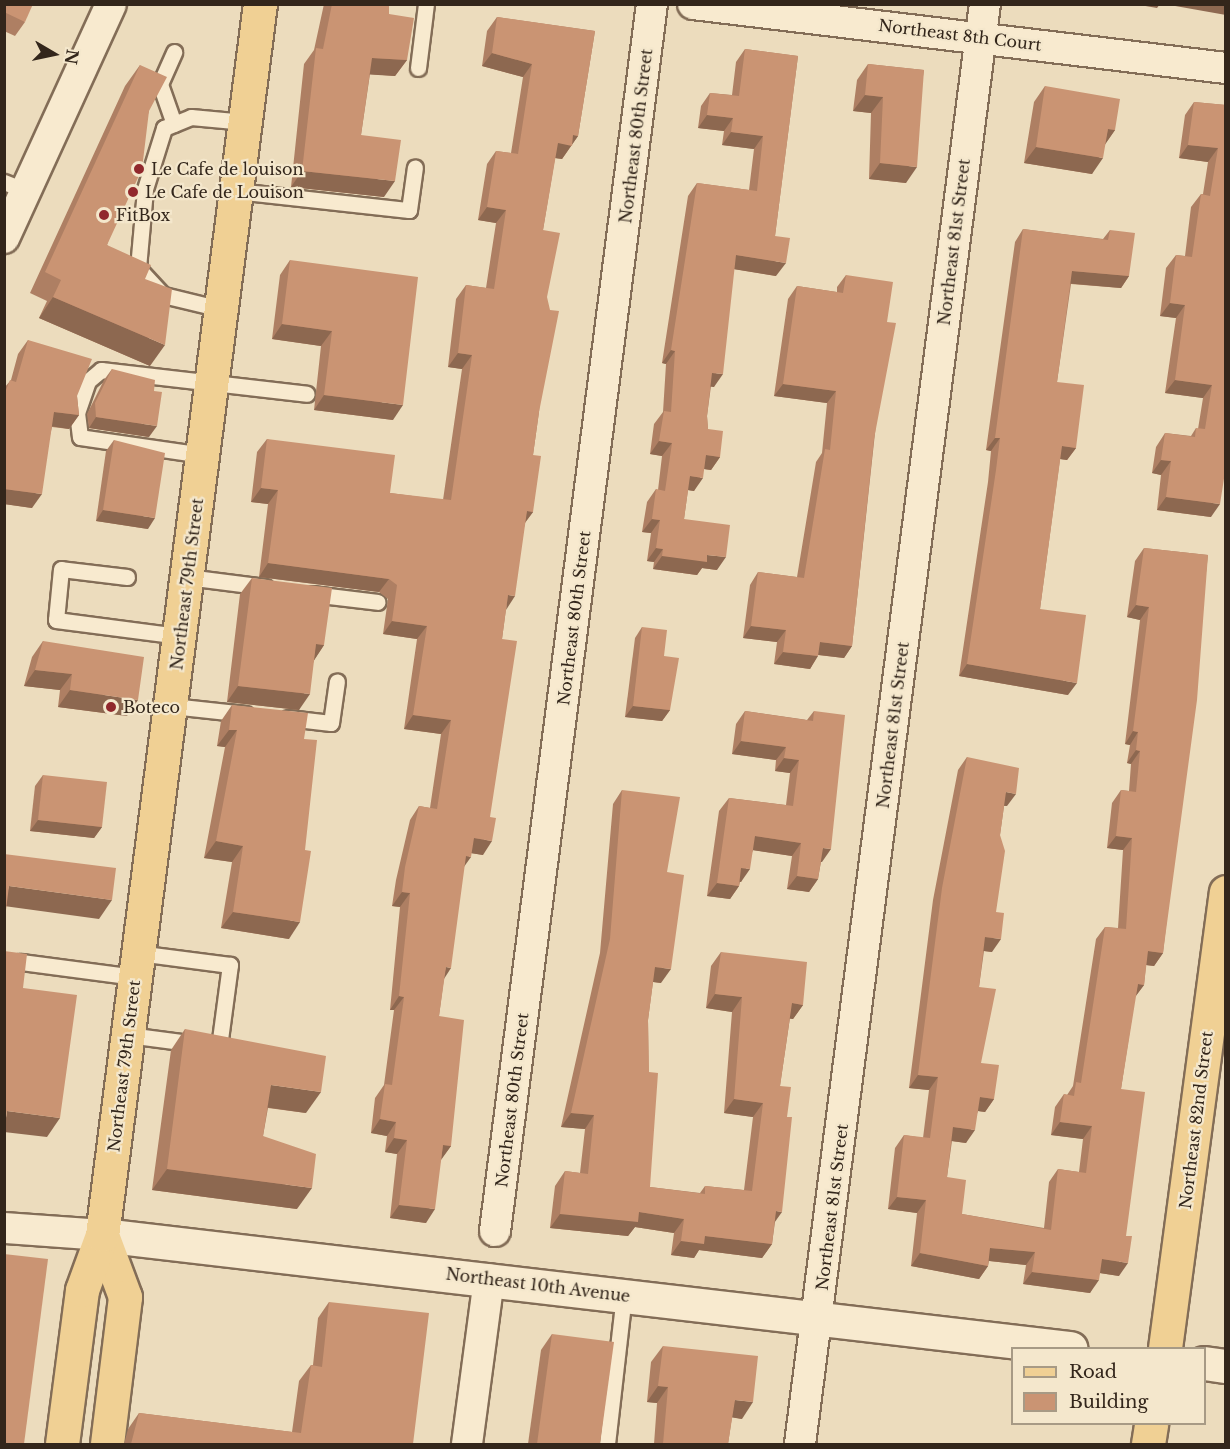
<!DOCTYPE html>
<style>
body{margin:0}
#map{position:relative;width:1230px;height:1449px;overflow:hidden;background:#ecdcbd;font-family:"Libre Baskerville",serif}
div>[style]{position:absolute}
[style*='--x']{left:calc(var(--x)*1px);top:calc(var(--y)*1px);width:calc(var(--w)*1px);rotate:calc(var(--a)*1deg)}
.roads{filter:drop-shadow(2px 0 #836d57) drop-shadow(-2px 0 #836d57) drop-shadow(0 2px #836d57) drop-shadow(0 -2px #836d57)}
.service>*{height:15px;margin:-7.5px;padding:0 7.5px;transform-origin:7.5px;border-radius:7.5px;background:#f8eacf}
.minor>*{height:30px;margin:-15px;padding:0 15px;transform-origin:15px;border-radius:15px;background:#f8eacf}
.tertiary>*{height:33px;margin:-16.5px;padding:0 16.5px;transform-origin:16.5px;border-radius:16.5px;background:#f8eacf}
.primary>*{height:33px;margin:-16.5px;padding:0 16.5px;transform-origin:16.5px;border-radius:16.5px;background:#f0d094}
.wall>*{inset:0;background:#ae7f63}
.shaded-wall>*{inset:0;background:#8d6850}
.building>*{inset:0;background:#ca9473}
.dots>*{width:16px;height:16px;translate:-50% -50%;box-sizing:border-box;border:3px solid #f4e7cc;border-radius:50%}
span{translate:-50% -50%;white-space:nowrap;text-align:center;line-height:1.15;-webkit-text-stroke:4.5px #f4e7cc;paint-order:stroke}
.street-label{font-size:16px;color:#33261b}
.poi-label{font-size:16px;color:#33261b}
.left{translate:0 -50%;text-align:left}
.frame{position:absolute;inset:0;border:6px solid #33261b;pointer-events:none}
.legend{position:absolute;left:1011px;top:1347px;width:195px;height:78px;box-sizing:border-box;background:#f4e7cc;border:2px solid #a79a85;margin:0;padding:8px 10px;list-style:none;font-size:18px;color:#33261b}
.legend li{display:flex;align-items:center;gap:12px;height:30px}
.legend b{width:30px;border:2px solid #a79a85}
.north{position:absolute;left:24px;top:24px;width:60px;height:60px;-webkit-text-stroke:4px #f4e7cc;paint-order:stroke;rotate:99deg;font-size:16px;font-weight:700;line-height:24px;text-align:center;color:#33261b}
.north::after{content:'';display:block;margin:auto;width:21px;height:27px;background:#33261b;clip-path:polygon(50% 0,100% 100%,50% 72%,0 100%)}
</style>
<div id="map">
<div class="roads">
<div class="service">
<i style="--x:418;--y:68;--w:64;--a:-82.9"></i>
<i style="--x:174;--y:124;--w:42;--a:-109.3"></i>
<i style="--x:160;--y:84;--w:35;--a:-66"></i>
<i style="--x:4;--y:182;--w:24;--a:22"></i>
<i style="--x:236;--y:191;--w:174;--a:6.3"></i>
<i style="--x:409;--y:210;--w:43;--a:-82.1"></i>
<i style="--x:221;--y:309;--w:60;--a:-166.4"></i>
<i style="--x:163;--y:295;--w:37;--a:-133"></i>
<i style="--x:138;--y:268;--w:79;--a:-84.9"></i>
<i style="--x:145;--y:189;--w:64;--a:-72.7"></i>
<i style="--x:164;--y:128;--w:29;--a:-22"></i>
<i style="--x:191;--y:117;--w:54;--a:5.3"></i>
<i style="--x:203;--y:455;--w:124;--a:-171.7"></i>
<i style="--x:80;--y:437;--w:24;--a:-97"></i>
<i style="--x:77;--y:413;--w:34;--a:-71"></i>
<i style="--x:88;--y:381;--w:17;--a:-40"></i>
<i style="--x:101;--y:370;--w:207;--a:6.6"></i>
<i style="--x:127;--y:577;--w:66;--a:-173.1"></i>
<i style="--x:61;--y:569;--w:51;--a:95.6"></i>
<i style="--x:56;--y:620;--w:125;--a:7.4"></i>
<i style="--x:187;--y:577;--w:79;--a:7.3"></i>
<i style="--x:312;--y:594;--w:66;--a:6.9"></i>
<i style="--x:172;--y:706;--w:74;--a:6.2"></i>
<i style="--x:288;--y:718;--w:43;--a:6.6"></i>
<i style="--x:331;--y:723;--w:42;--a:-81.9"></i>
<i style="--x:21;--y:962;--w:115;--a:7.5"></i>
<i style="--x:128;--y:1035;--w:92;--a:7.5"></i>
<i style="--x:219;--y:1047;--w:83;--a:-82.4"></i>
<i style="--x:230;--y:965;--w:94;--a:-172.6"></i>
<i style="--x:607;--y:1444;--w:150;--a:-83.5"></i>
</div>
<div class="minor">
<i style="--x:693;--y:4;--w:537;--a:6.85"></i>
<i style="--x:4;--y:238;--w:257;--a:-65.4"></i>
<i style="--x:4;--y:1228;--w:98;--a:4.1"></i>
<i style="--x:495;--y:1231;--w:1237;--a:-82.71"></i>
<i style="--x:467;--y:1444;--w:166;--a:-82.4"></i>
<i style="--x:800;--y:1444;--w:1452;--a:-82.68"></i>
</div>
<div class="tertiary">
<i style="--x:102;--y:1235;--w:975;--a:6.66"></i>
<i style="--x:1204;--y:1363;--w:22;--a:8"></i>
</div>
<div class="primary">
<i style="--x:102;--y:1235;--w:66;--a:69.6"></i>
<i style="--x:125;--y:1297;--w:148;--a:97"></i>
<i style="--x:1165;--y:1348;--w:460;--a:-82.4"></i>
<i style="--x:62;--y:1444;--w:155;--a:-82.6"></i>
<i style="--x:82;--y:1290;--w:59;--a:-70"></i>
<i style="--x:102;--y:1235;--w:1241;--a:-82.69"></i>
<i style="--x:1148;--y:1444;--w:20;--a:-81"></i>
</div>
</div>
<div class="wall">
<i style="clip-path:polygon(4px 4px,25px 22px,15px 36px,4px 31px)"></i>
<i style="clip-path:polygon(324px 4px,389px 4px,389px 14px,407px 60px,395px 76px,370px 74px,361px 135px,384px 197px,291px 187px,304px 64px,314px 50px)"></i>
<i style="clip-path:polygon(497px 17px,595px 31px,578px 136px,562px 159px,555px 158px,543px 230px,547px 297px,539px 412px,533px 455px,533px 512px,525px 523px,506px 609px,502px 639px,483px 855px,471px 853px,464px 866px,444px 978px,439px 1016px,451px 1146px,441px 1159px,426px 1223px,390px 1218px,397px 1154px,385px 1152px,387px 1136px,371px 1133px,375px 1098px,384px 1085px,394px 1010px,390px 1010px,400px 907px,392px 906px,396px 880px,410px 820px,419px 806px,430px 808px,441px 734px,404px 729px,417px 639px,383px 634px,388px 599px,379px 592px,259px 577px,268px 504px,251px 502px,257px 452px,267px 439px,390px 493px,443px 500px,462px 369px,448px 367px,456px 299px,466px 285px,486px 288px,496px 223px,478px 220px,487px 164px,496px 151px,511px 153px,523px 77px,482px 66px,487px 31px)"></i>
<i style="clip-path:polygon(745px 49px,798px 56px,775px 236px,776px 276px,734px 269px,714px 387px,711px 386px,707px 416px,708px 429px,720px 457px,711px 470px,704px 469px,694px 491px,688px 490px,684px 519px,717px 570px,702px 568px,697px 575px,653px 569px,654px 562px,647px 561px,651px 533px,642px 532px,647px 502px,656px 489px,658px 490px,662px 456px,650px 454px,654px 424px,663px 412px,666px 364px,662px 363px,688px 196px,697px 183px,749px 190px,754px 149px,722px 145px,724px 131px,698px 128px,701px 106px,710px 93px,732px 95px,736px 62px)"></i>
<i style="clip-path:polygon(868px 64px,924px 70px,906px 183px,869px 179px,871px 113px,853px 111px,857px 80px)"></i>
<i style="clip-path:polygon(140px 65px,149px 111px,107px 245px,145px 279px,150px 366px,39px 318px,47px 301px,30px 293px,125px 86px)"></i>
<i style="clip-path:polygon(1045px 86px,1115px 130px,1105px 144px,1092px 174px,1024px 163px,1034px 102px)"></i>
<i style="clip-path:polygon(1194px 102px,1226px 105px,1211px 517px,1157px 510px,1161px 475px,1152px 473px,1156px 447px,1165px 433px,1191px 436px,1196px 428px,1198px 429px,1203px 398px,1165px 393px,1176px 318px,1160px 316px,1166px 268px,1176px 255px,1185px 256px,1191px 207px,1201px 194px,1203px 194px,1208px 162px,1179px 158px,1185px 115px)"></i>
<i style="clip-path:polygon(1023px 229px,1103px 239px,1110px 230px,1129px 276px,1121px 288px,1071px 284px,1057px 382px,1076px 448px,1067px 460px,1060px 459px,1040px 609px,1068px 695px,959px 676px,988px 482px,991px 451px,986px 450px,1015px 242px)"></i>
<i style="clip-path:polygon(290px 260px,393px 420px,314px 410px,321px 346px,272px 339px,280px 275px)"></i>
<i style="clip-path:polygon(846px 275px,887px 322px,852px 646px,844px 658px,818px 655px,810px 669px,774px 664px,777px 642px,743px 638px,750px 585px,758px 572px,797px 577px,816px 462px,822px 453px,827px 403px,774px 396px,788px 299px,797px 286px,837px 292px,837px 287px)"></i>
<i style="clip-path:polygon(28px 340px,77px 396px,79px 415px,69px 429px,52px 427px,32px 508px,4px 504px,4px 388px,11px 380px,18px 354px)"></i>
<i style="clip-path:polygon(112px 369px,149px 437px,89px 428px,87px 414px,104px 380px)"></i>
<i style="clip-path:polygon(114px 440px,148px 529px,96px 521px,106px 451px)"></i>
<i style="clip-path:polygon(1144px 548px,1208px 555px,1163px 953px,1154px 966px,1146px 965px,1144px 985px,1135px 997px,1121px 1089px,1119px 1276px,1100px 1273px,1090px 1293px,1023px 1284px,1026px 1265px,989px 1261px,988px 1266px,979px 1279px,911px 1266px,917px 1213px,888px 1209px,895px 1148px,904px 1135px,923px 1138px,929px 1090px,909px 1088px,933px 900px,958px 770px,967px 757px,1007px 806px,1004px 806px,1000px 835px,992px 952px,984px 951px,979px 987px,981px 1063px,994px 1099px,985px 1112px,978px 1111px,966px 1143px,952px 1141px,947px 1177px,962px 1214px,1044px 1228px,1049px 1182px,1058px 1169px,1079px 1172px,1083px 1139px,1051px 1135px,1055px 1107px,1064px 1094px,1067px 1095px,1073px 1086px,1096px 939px,1105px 927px,1118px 928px,1123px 850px,1107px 848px,1112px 803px,1121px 790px,1129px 791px,1131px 764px,1127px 763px,1130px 745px,1125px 744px,1140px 620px,1127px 617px,1135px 561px)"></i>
<i style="clip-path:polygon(252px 578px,324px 645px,314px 660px,299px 710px,227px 702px,240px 594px)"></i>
<i style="clip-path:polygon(642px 627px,664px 656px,670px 710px,662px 721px,625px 717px,635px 638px)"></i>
<i style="clip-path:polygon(43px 641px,127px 716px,58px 707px,60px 690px,24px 686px,32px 657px)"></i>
<i style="clip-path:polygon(232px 705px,304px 739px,289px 939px,221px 928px,232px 862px,204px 858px,225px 747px,217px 746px,221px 721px)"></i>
<i style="clip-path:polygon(745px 711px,807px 720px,814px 711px,822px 862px,821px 862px,818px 879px,809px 892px,787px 889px,792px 856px,753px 850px,741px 882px,740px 882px,739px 886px,730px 899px,707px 896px,719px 811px,729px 798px,786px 805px,790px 773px,775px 771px,776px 760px,732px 754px,736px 724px)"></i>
<i style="clip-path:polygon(43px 775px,102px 827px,94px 838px,30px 831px,35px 786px)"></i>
<i style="clip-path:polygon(622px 790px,667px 872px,661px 983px,653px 982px,648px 1020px,650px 1187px,700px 1193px,705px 1186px,744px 1190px,753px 1117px,724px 1113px,732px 1012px,706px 1008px,711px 966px,721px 952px,803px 1005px,793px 1019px,790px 1018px,780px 1086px,787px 1117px,775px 1222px,772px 1244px,762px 1258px,699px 1250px,694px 1258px,671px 1255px,674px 1233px,635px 1227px,628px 1236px,550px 1228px,555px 1186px,565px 1171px,580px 1173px,585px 1129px,561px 1127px,600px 953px,613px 804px)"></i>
<i style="clip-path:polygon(185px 1029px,306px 1113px,268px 1108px,263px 1136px,297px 1209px,152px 1190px,171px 1050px)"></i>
<i style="clip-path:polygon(329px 1302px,413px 1444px,124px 1444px,128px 1429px,139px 1413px,292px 1432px,299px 1381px,311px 1365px,313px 1365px,318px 1318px)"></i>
<i style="clip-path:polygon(552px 1334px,600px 1444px,528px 1444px,541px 1350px)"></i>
<i style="clip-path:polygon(663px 1346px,742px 1419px,732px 1417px,728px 1444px,654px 1444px,657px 1403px,647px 1402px,651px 1362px)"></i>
</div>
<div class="shaded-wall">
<i style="clip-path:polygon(1134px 4px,1160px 4px,1157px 8px)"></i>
<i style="clip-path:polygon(1164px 4px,1226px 4px,1226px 15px)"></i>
<i style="clip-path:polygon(492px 53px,532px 64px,523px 77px,482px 66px)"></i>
<i style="clip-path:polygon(372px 58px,407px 60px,395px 76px,361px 74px)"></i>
<i style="clip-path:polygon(865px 95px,883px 97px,871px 113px,853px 111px)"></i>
<i style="clip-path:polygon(707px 115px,733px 118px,724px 131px,698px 128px)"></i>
<i style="clip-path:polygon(1108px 129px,1115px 130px,1104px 146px)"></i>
<i style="clip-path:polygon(731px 132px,763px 136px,754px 149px,722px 145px)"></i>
<i style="clip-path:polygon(573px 135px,578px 136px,562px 159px,548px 157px,558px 143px)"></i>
<i style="clip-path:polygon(1188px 145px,1218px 148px,1208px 162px,1179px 158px)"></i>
<i style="clip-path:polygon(1036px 147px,1103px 158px,1092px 174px,1024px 163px)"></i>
<i style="clip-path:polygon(880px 163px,917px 167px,906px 183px,869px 179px)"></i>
<i style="clip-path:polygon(302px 171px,395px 181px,384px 197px,291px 187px)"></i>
<i style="clip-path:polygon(487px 207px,506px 210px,496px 223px,478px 220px)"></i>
<i style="clip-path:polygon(736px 255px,786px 263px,776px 276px,727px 268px)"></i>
<i style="clip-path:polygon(1072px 271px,1129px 276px,1121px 288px,1064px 283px)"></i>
<i style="clip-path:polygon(53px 297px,165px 345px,150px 366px,39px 318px)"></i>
<i style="clip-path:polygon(1170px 303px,1185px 305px,1176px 318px,1160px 316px)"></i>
<i style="clip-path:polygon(282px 324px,332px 331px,321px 346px,272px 339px)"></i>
<i style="clip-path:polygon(671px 350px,675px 351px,666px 364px,662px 363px)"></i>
<i style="clip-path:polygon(458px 353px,472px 355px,462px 369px,448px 367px)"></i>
<i style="clip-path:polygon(712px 373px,723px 374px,714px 387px,703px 386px)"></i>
<i style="clip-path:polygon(1175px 380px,1212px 385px,1203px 398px,1165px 393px)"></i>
<i style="clip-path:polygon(783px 384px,836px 391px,827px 403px,774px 396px)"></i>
<i style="clip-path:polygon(324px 395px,403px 405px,393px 420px,314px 410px)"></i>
<i style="clip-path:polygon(54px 412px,79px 415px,69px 429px,44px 425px)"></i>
<i style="clip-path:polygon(96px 417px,157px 426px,149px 437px,89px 428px)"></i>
<i style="clip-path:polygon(995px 438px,1000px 438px,991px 451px,986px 450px)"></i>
<i style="clip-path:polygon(659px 441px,672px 443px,662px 456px,650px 454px)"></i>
<i style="clip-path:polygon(1062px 446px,1076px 448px,1067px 460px,1053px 458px)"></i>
<i style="clip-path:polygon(706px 455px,720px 457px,711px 470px,697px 468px)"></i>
<i style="clip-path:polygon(1161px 460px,1171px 461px,1161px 475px,1152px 473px)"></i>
<i style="clip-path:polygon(690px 476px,703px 478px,694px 491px,681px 489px)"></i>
<i style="clip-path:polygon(261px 488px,278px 490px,268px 504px,251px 502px)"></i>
<i style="clip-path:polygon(4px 489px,42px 494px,32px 508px,4px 504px)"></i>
<i style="clip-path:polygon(1166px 497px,1220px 504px,1211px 517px,1157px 510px)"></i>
<i style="clip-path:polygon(103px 510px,155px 518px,148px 529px,96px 521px)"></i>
<i style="clip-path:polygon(527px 511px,533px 512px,523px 525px)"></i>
<i style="clip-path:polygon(652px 519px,660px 520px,651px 533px,642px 532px)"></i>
<i style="clip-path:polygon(656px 548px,663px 549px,654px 562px,647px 561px)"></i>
<i style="clip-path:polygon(707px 555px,726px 557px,717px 570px,702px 568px,697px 575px,653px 569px,662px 556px)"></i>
<i style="clip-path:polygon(268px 563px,389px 579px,379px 592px,259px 577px)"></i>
<i style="clip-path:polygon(508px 595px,515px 596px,506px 610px)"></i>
<i style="clip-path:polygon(1136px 605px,1149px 607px,1140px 620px,1127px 617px)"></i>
<i style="clip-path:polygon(392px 621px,427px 626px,417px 639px,383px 634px)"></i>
<i style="clip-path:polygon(751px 626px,786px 630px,777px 642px,743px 638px)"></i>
<i style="clip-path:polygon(820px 642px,852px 646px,844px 658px,811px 654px)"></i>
<i style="clip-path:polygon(316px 644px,324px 645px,313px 662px)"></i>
<i style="clip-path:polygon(783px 652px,818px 656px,810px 669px,774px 664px)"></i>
<i style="clip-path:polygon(967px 664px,1077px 683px,1068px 695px,959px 676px)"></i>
<i style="clip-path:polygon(35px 670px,72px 674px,60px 690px,24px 686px)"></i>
<i style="clip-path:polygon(238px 686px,310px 694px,299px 710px,227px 702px)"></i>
<i style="clip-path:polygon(70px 690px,138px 700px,127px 716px,58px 707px)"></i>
<i style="clip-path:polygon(633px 706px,670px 710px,662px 721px,625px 717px)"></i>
<i style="clip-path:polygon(413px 715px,451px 720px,441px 734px,404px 729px)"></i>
<i style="clip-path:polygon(229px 730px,237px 730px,225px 747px,217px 746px)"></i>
<i style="clip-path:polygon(1133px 731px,1138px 732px,1130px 745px,1125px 744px)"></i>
<i style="clip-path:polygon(741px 741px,786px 747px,776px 760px,732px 754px)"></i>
<i style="clip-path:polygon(1136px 750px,1140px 751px,1131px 764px,1127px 763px)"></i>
<i style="clip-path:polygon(784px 758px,799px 760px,790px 773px,775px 771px)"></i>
<i style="clip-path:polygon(1006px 792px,1016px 794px,1007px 806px,997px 805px)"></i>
<i style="clip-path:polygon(38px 820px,102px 827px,94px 838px,30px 831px)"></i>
<i style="clip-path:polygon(755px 836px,801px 843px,792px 856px,745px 849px)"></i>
<i style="clip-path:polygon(1116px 836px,1132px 838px,1123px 850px,1107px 848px)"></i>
<i style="clip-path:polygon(474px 838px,492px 841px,483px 855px,464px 852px)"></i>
<i style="clip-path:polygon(216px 841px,243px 846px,232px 862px,204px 858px)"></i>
<i style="clip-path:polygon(823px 848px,831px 849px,822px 862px,813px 861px)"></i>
<i style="clip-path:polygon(466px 856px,471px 857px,461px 871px)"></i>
<i style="clip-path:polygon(741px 868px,750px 869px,741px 882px,732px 881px)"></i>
<i style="clip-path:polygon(797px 876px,818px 879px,809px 892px,787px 889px)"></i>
<i style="clip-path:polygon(717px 883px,739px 886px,730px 899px,707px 896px)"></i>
<i style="clip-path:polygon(9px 886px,112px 900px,99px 919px,4px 906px)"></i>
<i style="clip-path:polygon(402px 892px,410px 893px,400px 907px,392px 906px)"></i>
<i style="clip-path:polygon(233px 912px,300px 922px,289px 939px,221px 928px)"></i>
<i style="clip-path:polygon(985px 937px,1001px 939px,992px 952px,976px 950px)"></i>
<i style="clip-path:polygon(1148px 951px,1163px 953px,1154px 966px,1139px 964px)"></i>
<i style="clip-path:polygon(446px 967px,451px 968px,442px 982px)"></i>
<i style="clip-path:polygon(655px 967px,671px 969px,661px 983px,646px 981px)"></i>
<i style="clip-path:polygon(1138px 984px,1144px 985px,1135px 997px)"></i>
<i style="clip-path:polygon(715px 994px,742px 997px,732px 1012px,706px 1008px)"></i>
<i style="clip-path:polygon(399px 996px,404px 997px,394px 1010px,390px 1010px)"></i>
<i style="clip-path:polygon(792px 1003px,803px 1005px,793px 1019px,782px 1018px)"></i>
<i style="clip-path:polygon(918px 1075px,938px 1077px,929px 1090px,909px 1088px)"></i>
<i style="clip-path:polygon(271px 1085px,321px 1092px,306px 1113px,257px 1106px)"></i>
<i style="clip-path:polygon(980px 1097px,994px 1099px,985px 1112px,971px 1110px)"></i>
<i style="clip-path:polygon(734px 1099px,763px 1103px,753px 1117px,724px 1113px)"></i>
<i style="clip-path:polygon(7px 1111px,60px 1118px,47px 1137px,4px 1132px)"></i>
<i style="clip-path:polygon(571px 1113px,594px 1115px,585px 1129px,561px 1127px)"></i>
<i style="clip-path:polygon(380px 1119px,396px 1122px,387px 1136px,371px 1133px)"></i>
<i style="clip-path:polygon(1060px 1122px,1092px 1126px,1083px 1139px,1051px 1135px)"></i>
<i style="clip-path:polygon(953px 1127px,975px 1130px,966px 1143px,944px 1140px)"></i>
<i style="clip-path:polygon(394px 1138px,407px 1140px,397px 1154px,385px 1152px)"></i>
<i style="clip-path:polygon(443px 1145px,451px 1146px,441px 1160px)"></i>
<i style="clip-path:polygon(167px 1169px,312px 1188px,297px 1209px,152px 1190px)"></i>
<i style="clip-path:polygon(897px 1197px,926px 1200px,917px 1213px,888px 1209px)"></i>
<i style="clip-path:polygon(399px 1205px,435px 1209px,426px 1223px,390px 1218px)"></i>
<i style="clip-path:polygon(776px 1211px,782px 1212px,772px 1226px)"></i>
<i style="clip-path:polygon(639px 1212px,684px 1219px,674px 1233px,635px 1227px,628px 1236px,550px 1228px,560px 1214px)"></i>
<i style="clip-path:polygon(705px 1236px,772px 1244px,762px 1258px,699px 1250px,694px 1258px,671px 1255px,681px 1241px)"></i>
<i style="clip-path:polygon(990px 1248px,1035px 1252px,1026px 1265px,981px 1260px)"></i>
<i style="clip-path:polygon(920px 1253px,988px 1266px,979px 1279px,911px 1266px)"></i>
<i style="clip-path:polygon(1102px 1259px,1128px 1263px,1119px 1276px,1093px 1272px)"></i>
<i style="clip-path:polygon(1032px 1272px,1099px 1280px,1090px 1293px,1023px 1284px)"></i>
<i style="clip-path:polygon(658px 1386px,668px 1387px,657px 1403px,647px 1402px)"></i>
<i style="clip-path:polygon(735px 1400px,753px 1402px,742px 1419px,723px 1416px)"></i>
</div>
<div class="building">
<i style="clip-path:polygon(4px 4px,33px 4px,25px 22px,4px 12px)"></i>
<i style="clip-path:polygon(332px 4px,389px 4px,389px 14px,414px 18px,407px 60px,372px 58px,361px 135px,401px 140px,395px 181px,302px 171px,316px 48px,323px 49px)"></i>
<i style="clip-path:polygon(497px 17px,595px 31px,578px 136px,573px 135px,572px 146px,558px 143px,543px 230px,560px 233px,547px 297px,550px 310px,559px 311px,539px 412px,533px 455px,541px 456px,533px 512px,527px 511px,515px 596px,508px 595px,502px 639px,517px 641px,490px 817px,496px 818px,492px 841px,474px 838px,471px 857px,466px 856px,451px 968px,446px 967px,439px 1016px,464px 1020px,451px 1146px,443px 1145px,435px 1209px,399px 1205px,407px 1140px,394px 1138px,396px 1122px,380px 1119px,385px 1084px,392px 1085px,404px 997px,399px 996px,410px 893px,402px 892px,405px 867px,419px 806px,437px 809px,451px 720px,413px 715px,427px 626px,392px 621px,397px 585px,389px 579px,268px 563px,278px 490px,261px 488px,267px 439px,395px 455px,390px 493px,451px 500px,472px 355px,458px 353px,466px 285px,494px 289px,506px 210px,487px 207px,496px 151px,518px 154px,532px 64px,492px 53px)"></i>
<i style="clip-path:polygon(745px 49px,798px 56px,775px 236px,790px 238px,786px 263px,736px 255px,723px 374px,712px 373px,707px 416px,708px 429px,723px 431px,720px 457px,706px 455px,703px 478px,690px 476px,684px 519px,730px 525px,726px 557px,707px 555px,707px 562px,662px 556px,663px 549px,656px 548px,660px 520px,652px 519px,656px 489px,665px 491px,672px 443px,659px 441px,664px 411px,671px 412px,675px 351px,671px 350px,697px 183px,757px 191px,763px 136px,731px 132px,733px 118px,707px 115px,710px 93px,739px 96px)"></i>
<i style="clip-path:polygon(868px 64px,924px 70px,917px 167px,880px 163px,883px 97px,865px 95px)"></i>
<i style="clip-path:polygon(140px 65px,167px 77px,149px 111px,142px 169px,107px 245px,151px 265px,145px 279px,172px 289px,165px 345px,53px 297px,61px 280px,45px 272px)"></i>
<i style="clip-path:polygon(1045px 86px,1120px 99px,1115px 130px,1108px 129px,1103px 158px,1036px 147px)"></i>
<i style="clip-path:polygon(1194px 102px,1226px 105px,1226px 466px,1220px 504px,1166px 497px,1171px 461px,1161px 460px,1165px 433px,1195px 437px,1196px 428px,1205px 429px,1212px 385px,1175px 380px,1185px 305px,1170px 303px,1176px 255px,1192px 257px,1201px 194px,1210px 196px,1218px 148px,1188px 145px)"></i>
<i style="clip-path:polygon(1023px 229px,1108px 240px,1110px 230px,1135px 233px,1129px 276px,1072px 271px,1057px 382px,1084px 385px,1076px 448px,1062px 446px,1040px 609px,1086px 615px,1077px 683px,967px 664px,996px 470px,1000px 438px,995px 438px)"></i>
<i style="clip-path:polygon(290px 260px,418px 277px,403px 405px,324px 395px,332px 331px,282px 324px)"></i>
<i style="clip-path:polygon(846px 275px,893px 282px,887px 322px,896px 323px,874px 439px,852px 646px,820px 642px,818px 656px,783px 652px,786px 630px,751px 626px,758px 572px,804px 578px,825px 449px,830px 450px,836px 391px,783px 384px,797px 286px,843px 293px)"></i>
<i style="clip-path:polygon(28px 340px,92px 359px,77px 396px,79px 415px,54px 412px,42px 494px,4px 489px,4px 395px,10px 380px,16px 382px)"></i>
<i style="clip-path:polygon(112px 369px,155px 380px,154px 391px,162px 392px,157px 426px,96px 417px,95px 403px)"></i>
<i style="clip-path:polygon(114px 440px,165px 453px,155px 518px,103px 510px)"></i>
<i style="clip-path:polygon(1144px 548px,1208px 555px,1197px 700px,1163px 953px,1148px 951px,1144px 985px,1138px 984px,1121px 1089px,1145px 1092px,1126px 1236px,1132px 1236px,1128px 1263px,1102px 1259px,1099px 1280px,1032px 1272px,1035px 1252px,990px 1248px,988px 1266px,920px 1253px,926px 1200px,897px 1197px,904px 1135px,930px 1138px,938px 1077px,918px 1075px,942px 888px,967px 757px,1019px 768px,1016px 794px,1006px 792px,1000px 835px,1005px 851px,996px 912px,1004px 913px,1001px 939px,985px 937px,979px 987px,996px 989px,981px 1063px,999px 1065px,994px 1099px,980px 1097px,975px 1130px,953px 1127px,947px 1177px,966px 1180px,962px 1214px,1051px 1230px,1058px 1169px,1086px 1173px,1092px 1126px,1060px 1122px,1064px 1094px,1074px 1096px,1076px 1082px,1081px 1083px,1105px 927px,1126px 929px,1132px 838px,1116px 836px,1121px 790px,1136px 792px,1140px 751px,1136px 750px,1138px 732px,1133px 731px,1149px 607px,1136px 605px)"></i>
<i style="clip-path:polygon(252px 578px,332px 588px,324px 645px,316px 644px,310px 694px,238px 686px)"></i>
<i style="clip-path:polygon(642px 627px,667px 630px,664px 656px,679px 658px,670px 710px,633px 706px)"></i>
<i style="clip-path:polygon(43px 641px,144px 657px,138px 700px,70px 690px,72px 674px,35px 670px)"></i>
<i style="clip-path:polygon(232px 705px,308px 713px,304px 739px,317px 740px,305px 850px,311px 851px,300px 922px,233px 912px,243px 846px,216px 841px,237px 730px,229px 730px)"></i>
<i style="clip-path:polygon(745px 711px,813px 721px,814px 711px,845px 715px,831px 849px,823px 848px,818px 879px,797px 876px,801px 843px,755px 836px,750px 869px,741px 868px,739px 886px,717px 883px,729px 798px,793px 806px,799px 760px,784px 758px,786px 747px,741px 741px)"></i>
<i style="clip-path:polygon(43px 775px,107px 782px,102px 827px,38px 820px)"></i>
<i style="clip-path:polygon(622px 790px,680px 797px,667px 872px,684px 875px,671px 969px,655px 967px,648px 1020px,649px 1072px,658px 1073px,650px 1187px,705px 1194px,705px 1186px,752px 1191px,763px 1103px,734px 1099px,742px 997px,715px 994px,721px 952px,807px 962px,803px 1005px,792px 1003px,780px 1086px,791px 1087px,787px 1117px,792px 1117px,782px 1212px,776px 1211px,772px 1244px,705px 1236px,704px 1244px,681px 1241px,684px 1219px,639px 1212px,638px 1222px,560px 1214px,565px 1171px,588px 1174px,594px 1115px,571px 1113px,610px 939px)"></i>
<i style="clip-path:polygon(4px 854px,116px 868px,112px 900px,9px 886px,4px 926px)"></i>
<i style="clip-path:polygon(4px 951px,27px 954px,23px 988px,77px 995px,60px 1118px,7px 1111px,4px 1130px)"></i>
<i style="clip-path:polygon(185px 1029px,326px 1056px,321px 1092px,271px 1085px,263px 1136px,316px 1154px,312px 1188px,167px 1169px)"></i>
<i style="clip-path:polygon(4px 1254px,48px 1259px,24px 1444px,4px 1444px)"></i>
<i style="clip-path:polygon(329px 1302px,429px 1313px,413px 1444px,131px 1444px,139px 1413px,301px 1433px,311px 1365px,322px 1367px)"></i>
<i style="clip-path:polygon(552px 1334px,614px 1342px,600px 1444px,537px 1444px)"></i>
<i style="clip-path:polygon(663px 1346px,758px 1356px,753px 1402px,735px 1400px,728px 1444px,663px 1444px,668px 1387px,658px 1386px)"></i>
</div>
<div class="dots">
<i style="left:139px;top:169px;background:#91282c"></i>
<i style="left:133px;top:192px;background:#91282c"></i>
<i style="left:104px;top:215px;background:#91282c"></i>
<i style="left:111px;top:707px;background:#91282c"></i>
</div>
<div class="street-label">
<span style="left:960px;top:35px;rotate:7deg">Northeast 8th Court</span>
<span style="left:636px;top:136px;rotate:-83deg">Northeast 80th Street</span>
<span style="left:954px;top:242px;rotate:-83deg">Northeast 81st Street</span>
<span style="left:187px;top:584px;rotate:-83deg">Northeast 79th Street</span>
<span style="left:574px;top:618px;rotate:-83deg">Northeast 80th Street</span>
<span style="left:893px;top:725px;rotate:-83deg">Northeast 81st Street</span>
<span style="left:124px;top:1066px;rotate:-83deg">Northeast 79th Street</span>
<span style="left:512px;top:1100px;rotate:-83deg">Northeast 80th Street</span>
<span style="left:1196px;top:1120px;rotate:-83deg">Northeast 82nd Street</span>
<span style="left:832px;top:1207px;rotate:-83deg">Northeast 81st Street</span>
<span style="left:538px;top:1285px;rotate:7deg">Northeast 10th Avenue</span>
</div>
<div class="poi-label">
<span class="left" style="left:151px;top:169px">Le Cafe de louison</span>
<span class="left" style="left:145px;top:192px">Le Cafe de Louison</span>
<span class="left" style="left:116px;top:215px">FitBox</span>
<span class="left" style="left:123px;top:707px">Boteco</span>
</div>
<div class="frame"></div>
<ul class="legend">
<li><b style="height:8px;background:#f0d094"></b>Road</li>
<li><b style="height:16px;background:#ca9473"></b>Building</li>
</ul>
<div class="north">N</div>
</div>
